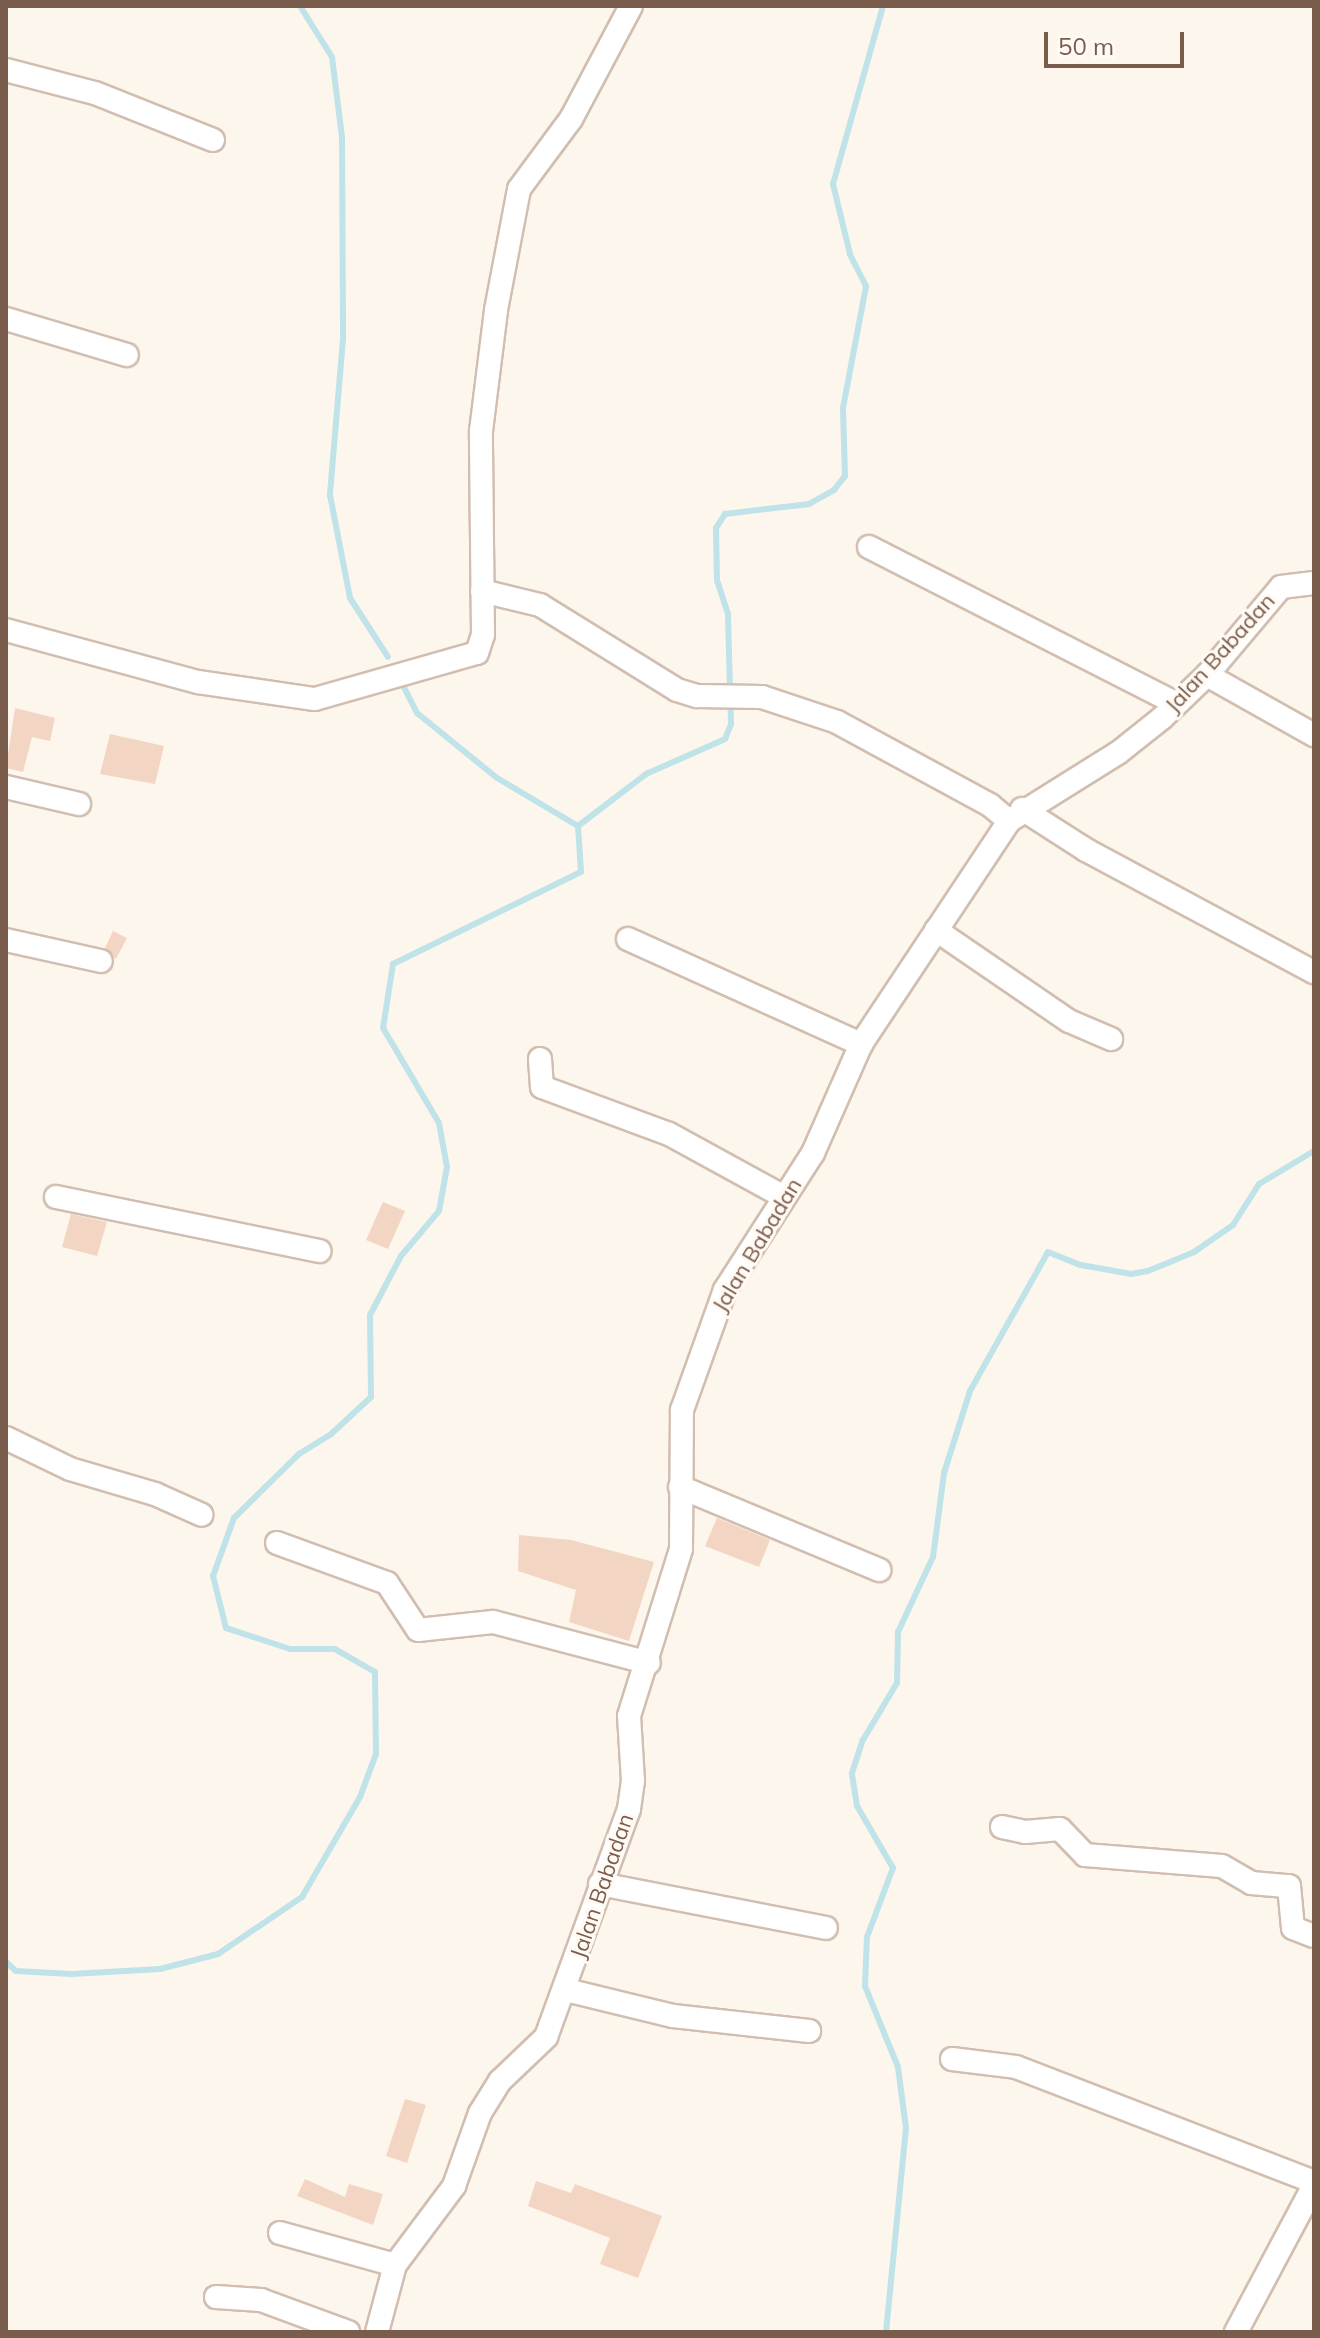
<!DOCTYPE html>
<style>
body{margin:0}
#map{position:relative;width:1320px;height:2338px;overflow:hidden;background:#fdf6ec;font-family:Mulish,sans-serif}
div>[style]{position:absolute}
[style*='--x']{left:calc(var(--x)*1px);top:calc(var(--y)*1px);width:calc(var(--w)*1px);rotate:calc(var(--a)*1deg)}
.stream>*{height:6px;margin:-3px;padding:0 3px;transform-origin:3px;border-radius:3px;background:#bfe3e8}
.building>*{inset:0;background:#f3d5c3}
.roads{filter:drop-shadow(2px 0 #d1beb0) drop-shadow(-2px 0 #d1beb0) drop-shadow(0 2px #d1beb0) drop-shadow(0 -2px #d1beb0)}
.minor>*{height:22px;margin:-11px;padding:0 11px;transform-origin:11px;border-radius:11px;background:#fff}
span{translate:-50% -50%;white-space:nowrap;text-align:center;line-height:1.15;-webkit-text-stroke:6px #fffaf3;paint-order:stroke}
.street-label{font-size:22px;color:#7a5c4d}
.frame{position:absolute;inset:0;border:8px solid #7a5c4d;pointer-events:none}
.scale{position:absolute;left:1044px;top:32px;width:140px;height:36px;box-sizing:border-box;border:4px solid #7a5c4d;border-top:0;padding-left:10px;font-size:24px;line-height:28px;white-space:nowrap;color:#7a5c4d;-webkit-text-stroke:6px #fffaf3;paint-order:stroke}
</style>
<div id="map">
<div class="stream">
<i style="--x:300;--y:6;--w:60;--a:57.9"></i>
<i style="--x:332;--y:57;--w:81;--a:82.9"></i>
<i style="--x:342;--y:137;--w:202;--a:89.7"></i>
<i style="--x:343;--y:339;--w:157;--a:94.8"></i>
<i style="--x:330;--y:495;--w:105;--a:79"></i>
<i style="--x:350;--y:598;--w:70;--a:57.2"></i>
<i style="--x:578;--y:826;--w:86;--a:-37.4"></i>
<i style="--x:646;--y:774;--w:86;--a:-23.9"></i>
<i style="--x:725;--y:739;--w:16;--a:-68"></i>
<i style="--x:731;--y:724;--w:110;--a:-91.6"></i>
<i style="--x:728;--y:614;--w:35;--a:-108"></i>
<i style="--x:717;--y:581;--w:53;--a:-91.1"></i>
<i style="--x:716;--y:528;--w:17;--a:-57"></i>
<i style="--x:725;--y:514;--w:85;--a:-6.8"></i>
<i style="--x:809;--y:504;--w:29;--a:-29"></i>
<i style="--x:834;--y:490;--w:18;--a:-52"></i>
<i style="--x:845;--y:476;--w:68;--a:-91.7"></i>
<i style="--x:843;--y:408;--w:124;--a:-79.3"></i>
<i style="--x:866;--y:286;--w:36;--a:-117"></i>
<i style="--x:850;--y:254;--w:72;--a:-103.7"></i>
<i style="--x:833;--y:184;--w:185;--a:-74.3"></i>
<i style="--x:6;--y:1962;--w:13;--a:42"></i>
<i style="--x:16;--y:1971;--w:56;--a:3.1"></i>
<i style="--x:72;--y:1974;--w:88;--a:-3.3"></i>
<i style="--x:160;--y:1969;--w:60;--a:-14.5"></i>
<i style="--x:218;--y:1954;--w:102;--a:-34.2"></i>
<i style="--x:302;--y:1897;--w:116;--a:-59.9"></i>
<i style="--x:360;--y:1797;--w:46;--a:-69.6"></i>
<i style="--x:376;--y:1754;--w:82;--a:-90.7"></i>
<i style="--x:375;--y:1672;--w:46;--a:-150.1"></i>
<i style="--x:335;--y:1649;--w:45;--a:180"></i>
<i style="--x:290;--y:1649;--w:67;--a:-161.8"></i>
<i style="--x:226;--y:1628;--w:54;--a:-104"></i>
<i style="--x:213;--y:1576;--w:62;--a:-70.1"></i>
<i style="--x:234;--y:1518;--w:91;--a:-44.6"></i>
<i style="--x:299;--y:1454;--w:36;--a:-32"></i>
<i style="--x:330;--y:1435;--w:56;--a:-42.8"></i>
<i style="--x:371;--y:1397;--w:82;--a:-90.7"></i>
<i style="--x:370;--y:1315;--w:67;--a:-62.3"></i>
<i style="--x:401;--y:1256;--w:59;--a:-49.8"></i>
<i style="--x:439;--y:1211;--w:45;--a:-79.7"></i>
<i style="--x:447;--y:1167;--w:45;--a:-100.3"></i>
<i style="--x:439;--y:1123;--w:110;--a:-120.5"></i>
<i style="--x:383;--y:1028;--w:65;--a:-81.1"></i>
<i style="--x:393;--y:964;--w:209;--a:-26.1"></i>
<i style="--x:581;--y:872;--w:46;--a:-93.7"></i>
<i style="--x:578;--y:826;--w:94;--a:-149.3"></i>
<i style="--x:497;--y:778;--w:103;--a:-140.9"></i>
<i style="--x:417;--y:713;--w:36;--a:-117"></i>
<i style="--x:886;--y:2332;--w:205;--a:-84.4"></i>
<i style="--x:906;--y:2128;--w:62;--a:-97.5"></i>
<i style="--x:898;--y:2067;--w:87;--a:-112.2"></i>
<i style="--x:865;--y:1986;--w:49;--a:-87.7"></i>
<i style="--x:867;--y:1937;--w:74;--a:-69.4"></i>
<i style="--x:893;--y:1868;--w:72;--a:-120.1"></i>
<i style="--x:857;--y:1806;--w:33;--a:-99"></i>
<i style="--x:852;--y:1773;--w:35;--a:-72"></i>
<i style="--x:863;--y:1740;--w:66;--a:-59.2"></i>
<i style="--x:897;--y:1683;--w:51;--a:-88.9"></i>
<i style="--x:898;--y:1632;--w:83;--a:-65"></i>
<i style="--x:933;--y:1557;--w:85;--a:-82.5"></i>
<i style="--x:944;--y:1473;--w:86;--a:-72.4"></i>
<i style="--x:970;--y:1391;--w:159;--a:-60.7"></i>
<i style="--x:1048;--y:1252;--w:35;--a:22"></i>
<i style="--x:1081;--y:1265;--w:51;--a:10.2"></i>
<i style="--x:1131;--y:1274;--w:17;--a:-10"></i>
<i style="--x:1148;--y:1271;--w:50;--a:-22.4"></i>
<i style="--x:1194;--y:1252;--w:47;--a:-34.7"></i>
<i style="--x:1233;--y:1225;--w:49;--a:-57.6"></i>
<i style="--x:1259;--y:1184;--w:64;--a:-31"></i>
</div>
<div class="building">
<i style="clip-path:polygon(15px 708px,55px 718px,50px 741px,32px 737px,23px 772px,6px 768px)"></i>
<i style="clip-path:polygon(110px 734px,164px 746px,155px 784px,100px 774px)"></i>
<i style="clip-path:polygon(113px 931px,127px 938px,116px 959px,105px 948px)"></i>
<i style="clip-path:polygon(383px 1202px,405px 1211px,388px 1249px,366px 1240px)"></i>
<i style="clip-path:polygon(71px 1214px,107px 1222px,97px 1256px,62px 1247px)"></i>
<i style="clip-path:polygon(717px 1518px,770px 1540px,759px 1567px,705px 1546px)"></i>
<i style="clip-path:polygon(519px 1535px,571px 1540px,654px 1562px,629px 1641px,569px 1622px,576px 1590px,518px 1571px)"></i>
<i style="clip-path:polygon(405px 2099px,426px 2105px,407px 2163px,386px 2156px)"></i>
<i style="clip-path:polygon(305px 2179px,345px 2197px,349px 2184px,383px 2194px,373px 2225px,297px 2196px)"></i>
<i style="clip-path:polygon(536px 2181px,571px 2193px,575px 2184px,662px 2216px,638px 2278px,600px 2264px,610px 2238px,528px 2206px)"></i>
</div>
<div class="roads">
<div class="minor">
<i style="--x:6;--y:70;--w:92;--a:14.5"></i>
<i style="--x:95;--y:93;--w:127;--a:21.7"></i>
<i style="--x:6;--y:319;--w:126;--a:16.6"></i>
<i style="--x:869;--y:547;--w:343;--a:27"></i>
<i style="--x:482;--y:591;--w:60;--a:13.6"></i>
<i style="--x:540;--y:605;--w:161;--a:31.8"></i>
<i style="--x:677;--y:690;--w:21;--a:17"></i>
<i style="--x:697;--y:696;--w:65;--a:0.9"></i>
<i style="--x:762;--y:697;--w:79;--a:18.4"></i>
<i style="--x:837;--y:722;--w:174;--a:28.5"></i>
<i style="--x:990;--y:805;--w:25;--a:40"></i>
<i style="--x:6;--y:630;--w:199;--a:15.2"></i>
<i style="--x:198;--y:682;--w:118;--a:8.3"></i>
<i style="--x:315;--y:699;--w:168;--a:-15.9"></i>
<i style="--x:477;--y:653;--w:19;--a:-72"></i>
<i style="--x:483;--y:635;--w:204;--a:-90.6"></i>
<i style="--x:481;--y:431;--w:122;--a:-82.9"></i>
<i style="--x:496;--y:310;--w:123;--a:-79.2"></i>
<i style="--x:519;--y:189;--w:87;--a:-53.4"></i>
<i style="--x:571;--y:119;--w:128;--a:-62"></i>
<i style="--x:1207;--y:675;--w:123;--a:29.3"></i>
<i style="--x:6;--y:787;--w:75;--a:13.1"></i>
<i style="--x:1022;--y:809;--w:76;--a:32.6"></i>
<i style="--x:1086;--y:850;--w:259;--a:28.2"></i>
<i style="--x:936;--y:930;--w:161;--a:34.4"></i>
<i style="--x:1069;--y:1021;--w:46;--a:23.2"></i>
<i style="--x:628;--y:939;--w:256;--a:24.3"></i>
<i style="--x:6;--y:940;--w:97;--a:12.5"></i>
<i style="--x:540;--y:1059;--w:28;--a:86"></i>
<i style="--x:542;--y:1087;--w:135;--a:20.3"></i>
<i style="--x:669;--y:1134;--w:131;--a:28.7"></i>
<i style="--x:56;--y:1197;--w:269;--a:11.6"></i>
<i style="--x:6;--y:1438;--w:71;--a:25.8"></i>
<i style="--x:70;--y:1469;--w:89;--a:16.4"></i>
<i style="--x:155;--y:1494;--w:51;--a:24.1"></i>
<i style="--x:680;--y:1487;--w:216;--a:22.6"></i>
<i style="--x:277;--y:1543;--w:117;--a:20"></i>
<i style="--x:387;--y:1583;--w:56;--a:56.6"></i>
<i style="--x:418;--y:1630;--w:75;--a:-6.1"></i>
<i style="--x:493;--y:1622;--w:161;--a:14.7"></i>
<i style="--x:1002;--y:1827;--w:24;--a:12"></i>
<i style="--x:1025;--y:1832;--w:35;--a:-5"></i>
<i style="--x:1060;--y:1829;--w:36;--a:46"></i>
<i style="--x:1085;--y:1855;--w:137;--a:4.6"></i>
<i style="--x:1222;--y:1866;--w:34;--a:30"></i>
<i style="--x:1251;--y:1883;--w:38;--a:5"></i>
<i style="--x:1289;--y:1886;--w:42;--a:84.6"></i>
<i style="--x:1293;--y:1928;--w:22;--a:21"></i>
<i style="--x:600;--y:1884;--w:230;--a:11"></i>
<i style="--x:566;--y:1990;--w:110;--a:13.7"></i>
<i style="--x:673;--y:2016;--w:137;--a:6.3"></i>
<i style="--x:952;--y:2059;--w:64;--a:7.1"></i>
<i style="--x:1016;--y:2067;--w:319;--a:21.1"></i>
<i style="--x:280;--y:2233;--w:119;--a:15.5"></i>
<i style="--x:216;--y:2297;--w:45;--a:3.8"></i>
<i style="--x:261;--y:2300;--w:93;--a:20.2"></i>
<i style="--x:377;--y:2332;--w:69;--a:-75"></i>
<i style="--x:395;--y:2265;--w:99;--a:-53.2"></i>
<i style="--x:454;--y:2186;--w:77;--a:-70.4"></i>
<i style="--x:480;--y:2113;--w:38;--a:-58"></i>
<i style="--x:500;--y:2081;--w:64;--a:-43.7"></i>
<i style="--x:546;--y:2037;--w:243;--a:-70"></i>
<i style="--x:629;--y:1809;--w:28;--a:-82"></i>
<i style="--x:633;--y:1781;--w:65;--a:-93.5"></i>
<i style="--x:629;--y:1716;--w:175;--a:-72.7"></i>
<i style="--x:681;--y:1549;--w:139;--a:-89.6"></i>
<i style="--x:682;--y:1410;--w:127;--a:-70.3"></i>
<i style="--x:725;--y:1290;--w:163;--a:-57.3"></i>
<i style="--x:813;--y:1153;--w:119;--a:-66.2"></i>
<i style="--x:861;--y:1044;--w:268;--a:-56.4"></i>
<i style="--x:1009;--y:821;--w:128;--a:-32"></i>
<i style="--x:1118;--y:753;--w:56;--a:-38.5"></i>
<i style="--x:1162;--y:718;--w:62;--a:-43.7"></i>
<i style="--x:1207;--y:675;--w:115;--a:-49.9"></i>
<i style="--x:1281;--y:587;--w:33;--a:-7"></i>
<i style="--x:1236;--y:2332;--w:166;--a:-62"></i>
</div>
</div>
<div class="street-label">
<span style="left:1220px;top:653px;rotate:-48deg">Jalan Babadan</span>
<span style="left:757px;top:1245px;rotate:-59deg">Jalan Babadan</span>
<span style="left:602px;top:1886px;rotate:-71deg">Jalan Babadan</span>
</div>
<div class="frame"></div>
<div class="scale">50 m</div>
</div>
